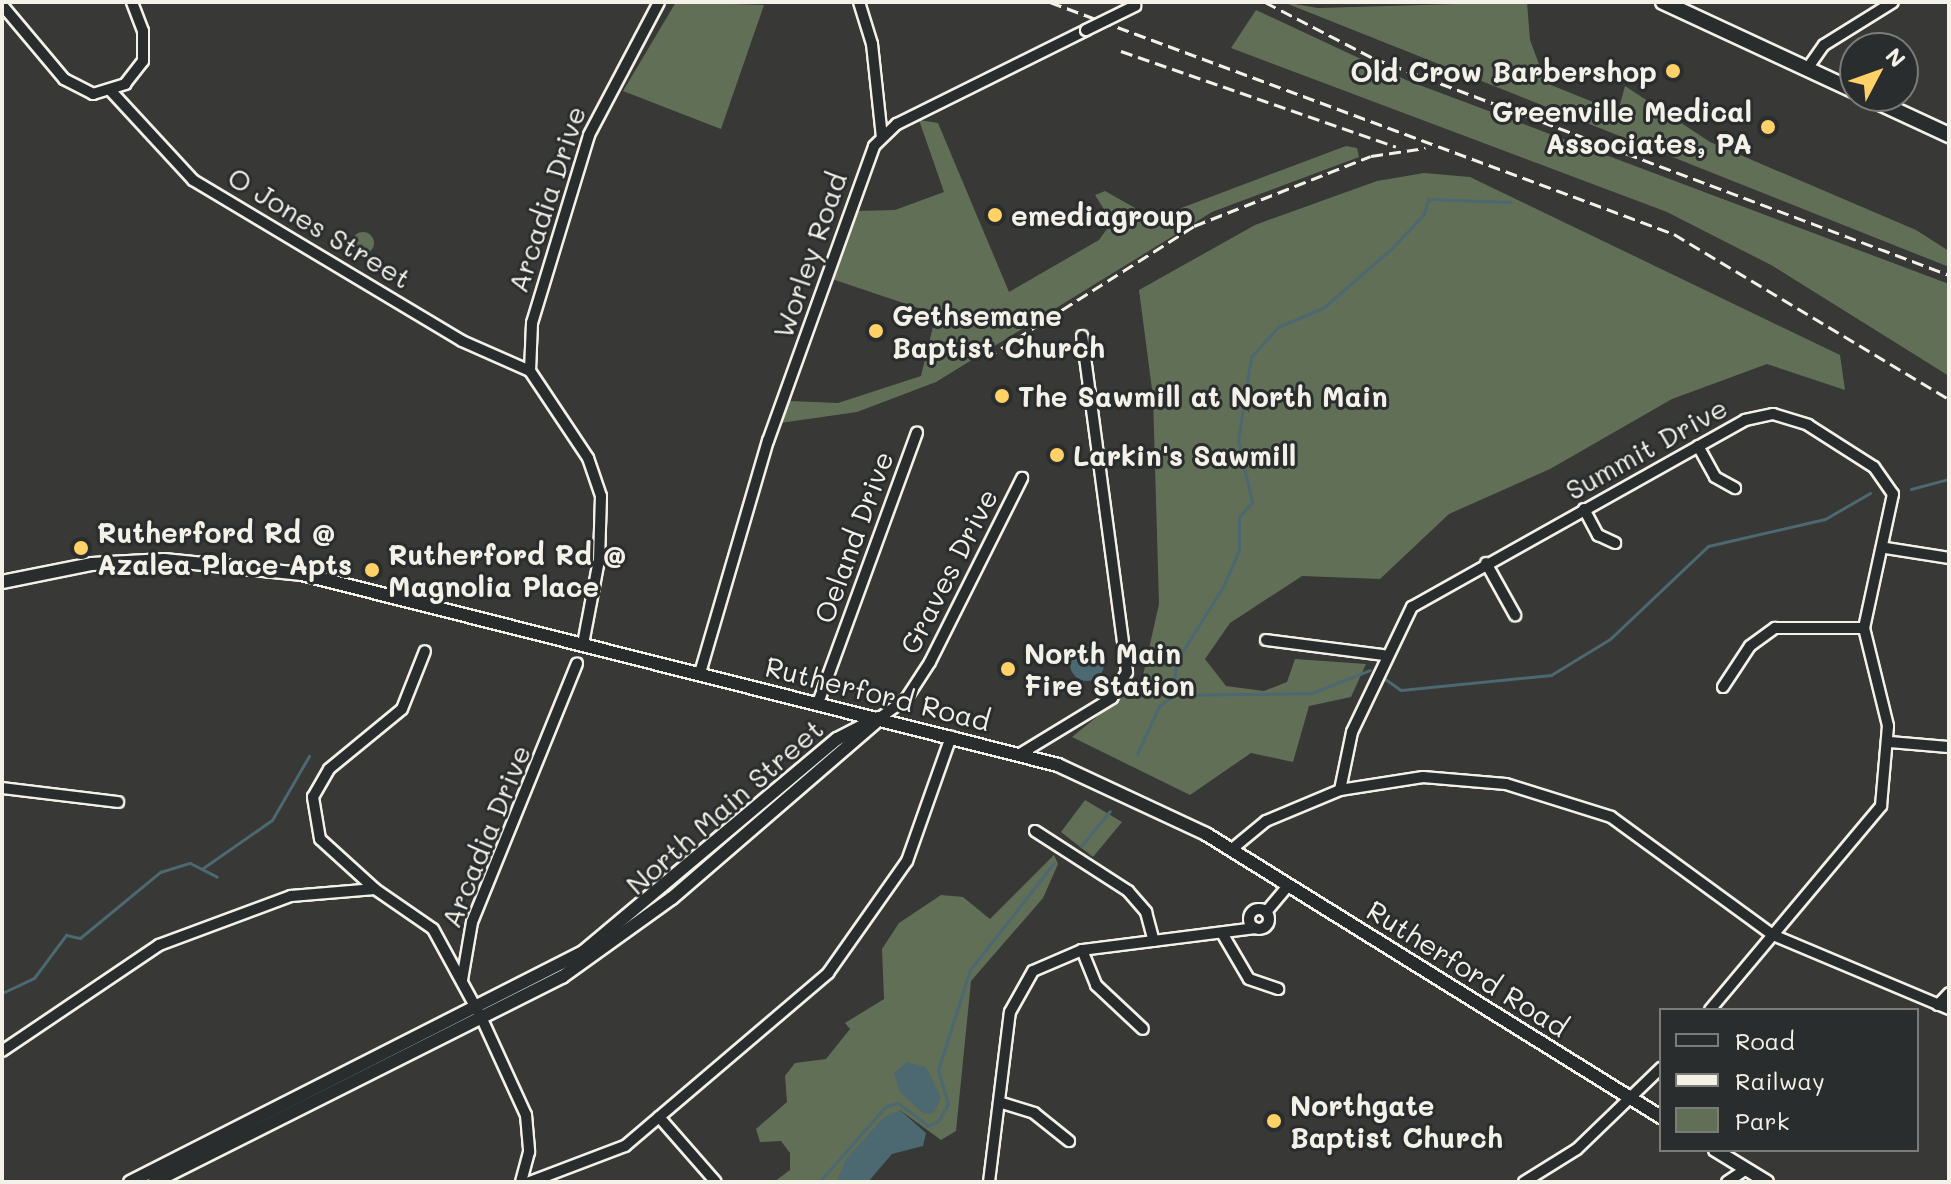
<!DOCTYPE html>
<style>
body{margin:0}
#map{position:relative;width:1951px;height:1184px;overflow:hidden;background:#383836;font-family:Mali,sans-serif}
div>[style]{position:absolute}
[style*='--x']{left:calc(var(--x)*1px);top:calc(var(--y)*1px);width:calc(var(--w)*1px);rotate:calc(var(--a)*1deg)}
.green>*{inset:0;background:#626f57}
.round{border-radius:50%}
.water>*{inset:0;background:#4c6870}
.stream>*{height:3px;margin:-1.5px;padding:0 1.5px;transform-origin:1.5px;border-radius:1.5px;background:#4c6870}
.roads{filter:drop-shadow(2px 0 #f4f1e8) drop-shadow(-2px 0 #f4f1e8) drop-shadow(0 2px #f4f1e8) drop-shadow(0 -2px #f4f1e8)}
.minor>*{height:10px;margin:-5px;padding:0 5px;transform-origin:5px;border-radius:5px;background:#2a2d2e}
.minor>.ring{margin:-5px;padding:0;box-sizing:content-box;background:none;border:10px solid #2a2d2e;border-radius:50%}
.tertiary>*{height:12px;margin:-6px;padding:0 6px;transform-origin:6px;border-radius:6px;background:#2a2d2e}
.secondary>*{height:14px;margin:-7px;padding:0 7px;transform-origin:7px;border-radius:7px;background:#2a2d2e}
.rail>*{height:3px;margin-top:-1.5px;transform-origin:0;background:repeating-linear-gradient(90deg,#f4f1e8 0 12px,transparent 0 18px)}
.bridges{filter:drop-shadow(2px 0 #f4f1e8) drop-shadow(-2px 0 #f4f1e8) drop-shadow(0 2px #f4f1e8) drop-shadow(0 -2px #f4f1e8)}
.minor-bridge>*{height:10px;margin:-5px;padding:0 5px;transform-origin:5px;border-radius:5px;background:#2a2d2e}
.dots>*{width:22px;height:22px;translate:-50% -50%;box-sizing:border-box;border:4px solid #2a2d2e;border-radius:50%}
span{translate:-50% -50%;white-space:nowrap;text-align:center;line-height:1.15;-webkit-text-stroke:6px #2a2d2e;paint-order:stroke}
.poi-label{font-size:28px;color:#f4f1e8;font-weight:700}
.right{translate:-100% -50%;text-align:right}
.left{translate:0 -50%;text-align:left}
.street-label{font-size:28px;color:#f4f1e8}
.frame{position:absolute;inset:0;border:4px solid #f4f1e8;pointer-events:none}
.legend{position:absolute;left:1659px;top:1008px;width:260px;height:144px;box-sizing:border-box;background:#2a2d2e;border:2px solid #7b7b78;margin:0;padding:10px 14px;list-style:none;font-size:24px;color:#f4f1e8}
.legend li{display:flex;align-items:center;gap:16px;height:40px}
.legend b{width:40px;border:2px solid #7b7b78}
.north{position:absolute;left:1839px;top:32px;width:80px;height:80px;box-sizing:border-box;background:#2a2d2e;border:2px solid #7b7b78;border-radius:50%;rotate:49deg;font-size:22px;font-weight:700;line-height:32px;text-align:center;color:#f4f1e8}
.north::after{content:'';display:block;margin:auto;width:28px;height:36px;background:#ffd166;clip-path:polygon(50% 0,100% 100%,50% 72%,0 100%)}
</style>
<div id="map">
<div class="green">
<i style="clip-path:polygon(676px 2px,764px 5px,721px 129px,623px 91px)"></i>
<i style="clip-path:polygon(1283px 2px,1318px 8px,1527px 2px,1530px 40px,1546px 83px,1618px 112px,1625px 86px,1710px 142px,1916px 230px,1949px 251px,1949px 267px)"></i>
<i style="clip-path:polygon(1256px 10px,1406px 80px,1949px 284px,1949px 376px,1771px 265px,1667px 212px,1231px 48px)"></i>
<i style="clip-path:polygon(919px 120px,938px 123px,1009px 292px,1099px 240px,1112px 222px,1095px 195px,1105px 191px,1144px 213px,1168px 213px,1346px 146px,1357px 148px,1359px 157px,1212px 212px,936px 382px,857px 412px,780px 423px,789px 401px,838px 403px,921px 376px,936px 314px,832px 279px,855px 211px,895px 210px,944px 192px)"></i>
<i style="clip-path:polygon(1424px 173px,1470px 177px,1840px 355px,1845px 390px,1767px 364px,1672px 399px,1550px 469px,1449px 514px,1380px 579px,1302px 576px,1230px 623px,1205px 659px,1226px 686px,1264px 691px,1287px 682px,1295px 659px,1366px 664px,1351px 697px,1309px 706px,1293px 762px,1251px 753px,1190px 795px,1072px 737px,1142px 680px,1159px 604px,1153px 397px,1139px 290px,1255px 225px,1377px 181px)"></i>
<i class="round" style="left:352px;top:232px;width:22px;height:22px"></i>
<i style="clip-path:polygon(1085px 800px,1122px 822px,1093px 857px,1061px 832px)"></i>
<i style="clip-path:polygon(1054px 855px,1058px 864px,1043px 898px,971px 981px,956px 1131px,941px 1140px,900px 1110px,836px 1182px,774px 1182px,790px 1170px,790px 1153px,781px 1141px,760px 1142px,756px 1129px,787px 1102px,785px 1076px,795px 1063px,826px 1059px,850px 1029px,845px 1023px,884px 999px,882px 949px,899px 923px,941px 895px,963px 897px,990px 919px)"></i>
</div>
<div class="water">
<i class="round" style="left:1070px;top:647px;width:34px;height:34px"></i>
<i style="clip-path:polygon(907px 1062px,926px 1067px,941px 1097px,934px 1113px,924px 1114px,900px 1092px,894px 1073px)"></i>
<i style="clip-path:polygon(900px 1110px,926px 1133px,923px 1146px,892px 1154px,868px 1182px,836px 1182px,847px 1158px,883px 1118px)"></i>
</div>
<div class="stream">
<i style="--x:1911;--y:489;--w:39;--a:-15"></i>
<i style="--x:1385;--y:679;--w:19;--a:35"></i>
<i style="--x:1401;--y:690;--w:151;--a:-5.7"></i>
<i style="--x:1551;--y:675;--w:69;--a:-31.4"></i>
<i style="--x:1610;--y:639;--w:135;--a:-43.5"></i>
<i style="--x:1708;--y:546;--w:120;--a:-13"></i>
<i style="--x:1825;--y:519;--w:52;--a:-30"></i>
<i style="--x:1174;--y:695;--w:33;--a:-87"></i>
<i style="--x:1176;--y:662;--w:91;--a:-58.1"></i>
<i style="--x:1224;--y:585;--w:39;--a:-67"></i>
<i style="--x:1239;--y:549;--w:32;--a:-90"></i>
<i style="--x:1239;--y:517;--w:20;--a:-49"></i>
<i style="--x:1252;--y:502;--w:64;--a:-102.7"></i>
<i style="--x:1238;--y:440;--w:84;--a:-81.1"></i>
<i style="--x:1251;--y:357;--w:40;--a:-48"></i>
<i style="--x:1278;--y:327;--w:49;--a:-22.9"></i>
<i style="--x:1323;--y:308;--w:91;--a:-41"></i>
<i style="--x:1392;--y:248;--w:47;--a:-46.7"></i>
<i style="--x:1424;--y:214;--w:16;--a:-75"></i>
<i style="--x:1428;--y:199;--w:82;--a:2.1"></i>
<i style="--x:1137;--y:754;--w:53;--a:-65.4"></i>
<i style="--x:1159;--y:706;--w:19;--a:-36"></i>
<i style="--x:1174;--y:695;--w:138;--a:-0.8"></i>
<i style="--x:1312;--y:693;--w:62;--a:-21.6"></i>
<i style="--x:1081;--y:846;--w:45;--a:-50.4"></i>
<i style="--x:203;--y:868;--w:84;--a:-34.8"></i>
<i style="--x:272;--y:820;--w:74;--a:-60"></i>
<i style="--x:2;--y:993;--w:35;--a:-25"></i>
<i style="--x:34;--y:978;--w:54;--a:-53.3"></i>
<i style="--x:66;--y:935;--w:14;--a:12"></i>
<i style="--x:80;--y:938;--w:104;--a:-39.5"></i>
<i style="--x:160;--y:872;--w:31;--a:-17"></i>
<i style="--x:190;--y:863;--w:30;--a:27"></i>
<i style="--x:819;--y:1182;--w:101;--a:-48.6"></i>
<i style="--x:886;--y:1106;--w:12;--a:-14"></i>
<i style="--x:898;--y:1103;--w:38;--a:37"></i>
<i style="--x:928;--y:1126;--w:11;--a:-27"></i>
<i style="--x:938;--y:1121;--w:20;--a:-60"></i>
<i style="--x:948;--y:1104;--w:35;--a:-106"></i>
<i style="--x:938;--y:1070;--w:105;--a:-72.3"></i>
<i style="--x:970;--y:970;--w:136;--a:-51.9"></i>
</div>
<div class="roads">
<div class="minor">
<i style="--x:859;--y:2;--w:44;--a:72.8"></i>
<i style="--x:872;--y:44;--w:94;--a:83.9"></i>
<i style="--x:2;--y:5;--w:97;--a:50"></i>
<i style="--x:64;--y:79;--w:33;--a:27"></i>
<i style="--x:93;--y:94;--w:34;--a:-17"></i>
<i style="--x:125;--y:84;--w:29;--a:-52"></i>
<i style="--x:143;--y:61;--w:30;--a:-90"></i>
<i style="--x:143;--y:31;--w:31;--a:-111"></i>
<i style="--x:1807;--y:69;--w:29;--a:-55"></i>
<i style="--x:1824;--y:45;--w:81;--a:-31.9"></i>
<i style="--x:111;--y:91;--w:121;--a:47.3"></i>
<i style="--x:193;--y:180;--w:313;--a:30.9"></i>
<i style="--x:462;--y:341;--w:74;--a:23.8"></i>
<i style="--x:1698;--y:446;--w:35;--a:61"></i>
<i style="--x:1715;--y:477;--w:23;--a:29"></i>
<i style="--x:1584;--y:509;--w:30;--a:62"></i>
<i style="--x:1598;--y:535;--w:19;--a:25"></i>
<i style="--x:1886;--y:548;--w:64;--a:9"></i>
<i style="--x:1486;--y:563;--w:60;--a:60.9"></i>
<i style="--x:1266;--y:640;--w:118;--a:7.3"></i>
<i style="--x:583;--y:644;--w:86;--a:-79.2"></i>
<i style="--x:599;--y:560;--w:64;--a:-88.2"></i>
<i style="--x:601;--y:496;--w:40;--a:-108.9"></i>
<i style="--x:588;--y:458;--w:105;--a:-123.7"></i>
<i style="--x:530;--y:371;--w:48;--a:-87.6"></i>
<i style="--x:532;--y:323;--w:196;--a:-73.1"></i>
<i style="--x:589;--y:135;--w:150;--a:-62.2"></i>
<i style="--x:700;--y:673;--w:242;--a:-73.7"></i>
<i style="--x:768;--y:441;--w:313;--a:-70.2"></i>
<i style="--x:874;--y:146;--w:32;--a:-44"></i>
<i style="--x:897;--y:124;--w:211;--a:-26.4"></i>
<i style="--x:1723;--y:687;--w:49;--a:-56.6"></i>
<i style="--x:1750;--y:646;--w:31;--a:-36"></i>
<i style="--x:1775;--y:628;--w:89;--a:0"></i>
<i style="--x:818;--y:703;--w:288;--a:-69.9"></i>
<i style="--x:881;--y:717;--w:31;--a:-36"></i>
<i style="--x:906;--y:699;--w:44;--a:-57"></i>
<i style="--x:930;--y:662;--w:206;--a:-63.4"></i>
<i style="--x:1889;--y:742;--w:60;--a:4.8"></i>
<i style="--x:1020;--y:754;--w:108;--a:-31.3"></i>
<i style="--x:1112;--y:698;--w:30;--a:-60"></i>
<i style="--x:1127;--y:672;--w:339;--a:-97.6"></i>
<i style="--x:2;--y:788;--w:117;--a:6.9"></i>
<i style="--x:1340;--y:790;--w:59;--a:-78.3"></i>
<i style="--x:1352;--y:732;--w:139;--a:-64.4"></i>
<i style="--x:1412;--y:607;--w:382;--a:-29.3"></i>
<i style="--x:1745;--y:420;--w:29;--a:-12"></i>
<i style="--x:1773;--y:414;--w:37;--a:17"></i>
<i style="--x:1808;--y:425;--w:78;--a:32.5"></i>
<i style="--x:1874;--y:467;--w:33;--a:55"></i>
<i style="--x:1893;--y:494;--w:137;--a:102.2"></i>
<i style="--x:1864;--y:628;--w:101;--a:76.2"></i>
<i style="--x:1888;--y:726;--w:80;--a:95"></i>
<i style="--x:1881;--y:806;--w:266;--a:130"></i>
<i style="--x:1035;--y:831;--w:111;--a:32.8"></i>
<i style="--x:1128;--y:891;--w:28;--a:49"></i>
<i style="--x:1146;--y:912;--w:30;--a:75"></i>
<i style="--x:1232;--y:849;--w:44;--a:-39.5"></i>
<i style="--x:1266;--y:821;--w:80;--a:-22.7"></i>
<i style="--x:1340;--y:790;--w:84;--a:-8.9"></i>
<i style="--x:1423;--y:777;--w:83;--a:4.8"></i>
<i style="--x:1506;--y:784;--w:110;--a:17.4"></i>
<i style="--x:1611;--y:817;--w:200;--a:36.1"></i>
<i style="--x:1773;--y:935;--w:191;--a:22.8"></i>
<i style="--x:375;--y:889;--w:74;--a:-137.7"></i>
<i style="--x:320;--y:839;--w:43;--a:-99.5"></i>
<i style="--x:313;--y:797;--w:32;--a:-60"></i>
<i style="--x:329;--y:769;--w:94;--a:-39.4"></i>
<i style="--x:402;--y:709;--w:62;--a:-68.4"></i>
<i class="ring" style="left:1249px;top:909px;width:10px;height:10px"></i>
<i style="--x:1266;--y:912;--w:35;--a:-50"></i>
<i style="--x:1222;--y:933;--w:53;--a:59.6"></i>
<i style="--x:1249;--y:979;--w:31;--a:19"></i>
<i style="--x:1082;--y:950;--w:38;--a:68"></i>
<i style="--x:1096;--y:985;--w:64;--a:43.1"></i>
<i style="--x:462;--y:980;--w:59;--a:-80.2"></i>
<i style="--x:472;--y:922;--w:279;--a:-67.9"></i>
<i style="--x:1938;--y:1005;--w:16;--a:-47"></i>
<i style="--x:2;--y:1051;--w:189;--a:-34"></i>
<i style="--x:159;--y:945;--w:141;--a:-20.4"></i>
<i style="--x:291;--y:896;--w:84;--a:-4.8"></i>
<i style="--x:375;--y:889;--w:70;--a:34.6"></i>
<i style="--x:433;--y:929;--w:102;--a:61.4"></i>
<i style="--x:482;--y:1019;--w:106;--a:65.4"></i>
<i style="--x:526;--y:1115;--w:37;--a:85"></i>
<i style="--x:529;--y:1152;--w:31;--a:105"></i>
<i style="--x:1002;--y:1103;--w:34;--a:17"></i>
<i style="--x:1034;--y:1113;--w:45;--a:38.7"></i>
<i style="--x:659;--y:1117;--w:86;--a:48.8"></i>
<i style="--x:530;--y:1182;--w:102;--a:-20.8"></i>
<i style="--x:625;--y:1146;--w:267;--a:-40.4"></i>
<i style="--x:828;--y:973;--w:137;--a:-54.8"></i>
<i style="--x:907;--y:861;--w:132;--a:-70.5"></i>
<i style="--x:989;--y:1182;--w:171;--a:-83"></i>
<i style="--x:1010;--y:1012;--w:47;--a:-60.7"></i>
<i style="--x:1033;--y:971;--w:53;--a:-23.2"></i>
<i style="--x:1082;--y:950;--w:174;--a:-7.2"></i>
<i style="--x:1524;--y:1182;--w:62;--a:-31.9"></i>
<i style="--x:1577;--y:1149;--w:117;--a:-44"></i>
<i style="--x:1727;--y:1182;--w:23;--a:-34"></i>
</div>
<div class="tertiary">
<i style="--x:2;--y:582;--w:92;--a:-11.3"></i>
<i style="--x:92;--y:564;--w:72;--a:-3.2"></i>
<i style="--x:164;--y:560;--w:139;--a:5.8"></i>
<i style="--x:302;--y:574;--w:780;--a:14.18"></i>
<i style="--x:1058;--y:765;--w:163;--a:25"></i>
<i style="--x:1206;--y:834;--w:536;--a:31.88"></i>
<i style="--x:1715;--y:1150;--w:61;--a:31.6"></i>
<i style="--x:130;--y:1182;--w:508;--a:-26.92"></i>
<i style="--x:583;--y:952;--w:331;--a:-40"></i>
<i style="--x:837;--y:739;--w:46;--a:-27.1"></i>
<i style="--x:154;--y:1182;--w:457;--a:-26.7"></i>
<i style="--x:562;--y:977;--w:135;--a:-35.7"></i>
<i style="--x:672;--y:898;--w:272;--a:-40.8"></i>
</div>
<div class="secondary">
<i style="--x:1663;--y:2;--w:212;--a:24.9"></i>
<i style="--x:1865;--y:96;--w:93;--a:24.9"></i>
</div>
</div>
<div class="rail">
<i style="--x:1050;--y:2;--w:666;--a:20.39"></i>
<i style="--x:1674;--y:234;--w:321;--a:31"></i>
<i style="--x:1265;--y:2;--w:122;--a:27.4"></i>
<i style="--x:1373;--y:58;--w:616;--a:20.64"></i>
<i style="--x:1121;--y:51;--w:291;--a:19.2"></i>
<i style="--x:986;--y:358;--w:246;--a:-32.4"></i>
<i style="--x:1194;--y:226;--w:190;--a:-21.6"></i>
<i style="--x:1371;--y:156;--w:55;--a:-8.4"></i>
</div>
<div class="bridges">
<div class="minor-bridge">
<i style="--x:1086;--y:30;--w:55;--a:-26.1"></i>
</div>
</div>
<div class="dots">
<i style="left:1673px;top:71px;background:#ffd166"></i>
<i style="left:1768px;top:127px;background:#ffd166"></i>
<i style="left:995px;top:215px;background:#ffd166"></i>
<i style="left:876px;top:331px;background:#ffd166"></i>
<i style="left:1002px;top:396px;background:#ffd166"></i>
<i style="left:1057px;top:455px;background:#ffd166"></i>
<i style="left:81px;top:548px;background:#ffd166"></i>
<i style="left:372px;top:570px;background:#ffd166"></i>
<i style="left:1008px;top:669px;background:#ffd166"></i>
<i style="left:1274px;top:1121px;background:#ffd166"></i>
</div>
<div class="poi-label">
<span class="right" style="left:1657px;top:71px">Old Crow Barbershop</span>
<span class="right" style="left:1752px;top:127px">Greenville Medical<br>Associates, PA</span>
<span class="left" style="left:1011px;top:215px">emediagroup</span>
<span class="left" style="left:892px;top:331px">Gethsemane<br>Baptist Church</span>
<span class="left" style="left:1018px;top:396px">The Sawmill at North Main</span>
<span class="left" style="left:1073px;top:455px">Larkin's Sawmill</span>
<span class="left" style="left:97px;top:548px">Rutherford Rd @<br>Azalea Place Apts</span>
<span class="left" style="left:388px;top:570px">Rutherford Rd @<br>Magnolia Place</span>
<span class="left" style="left:1024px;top:669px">North Main<br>Fire Station</span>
<span class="left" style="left:1290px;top:1121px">Northgate<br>Baptist Church</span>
</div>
<div class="street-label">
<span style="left:546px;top:199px;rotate:-72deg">Arcadia Drive</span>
<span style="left:320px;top:227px;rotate:31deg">O Jones Street</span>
<span style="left:809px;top:255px;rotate:-71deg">Worley Road</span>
<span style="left:1646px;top:448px;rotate:-29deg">Summit Drive</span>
<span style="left:853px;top:537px;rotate:-70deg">Oeland Drive</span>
<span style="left:948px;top:571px;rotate:-63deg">Graves Drive</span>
<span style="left:878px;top:693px;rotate:14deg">Rutherford Road</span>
<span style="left:724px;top:806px;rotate:-41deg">North Main Street</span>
<span style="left:485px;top:836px;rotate:-68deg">Arcadia Drive</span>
<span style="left:1468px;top:968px;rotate:32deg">Rutherford Road</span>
</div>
<div class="frame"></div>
<ul class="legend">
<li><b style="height:10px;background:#2a2d2e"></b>Road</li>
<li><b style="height:10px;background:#f4f1e8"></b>Railway</li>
<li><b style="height:22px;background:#626f57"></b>Park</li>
</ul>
<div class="north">N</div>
</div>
